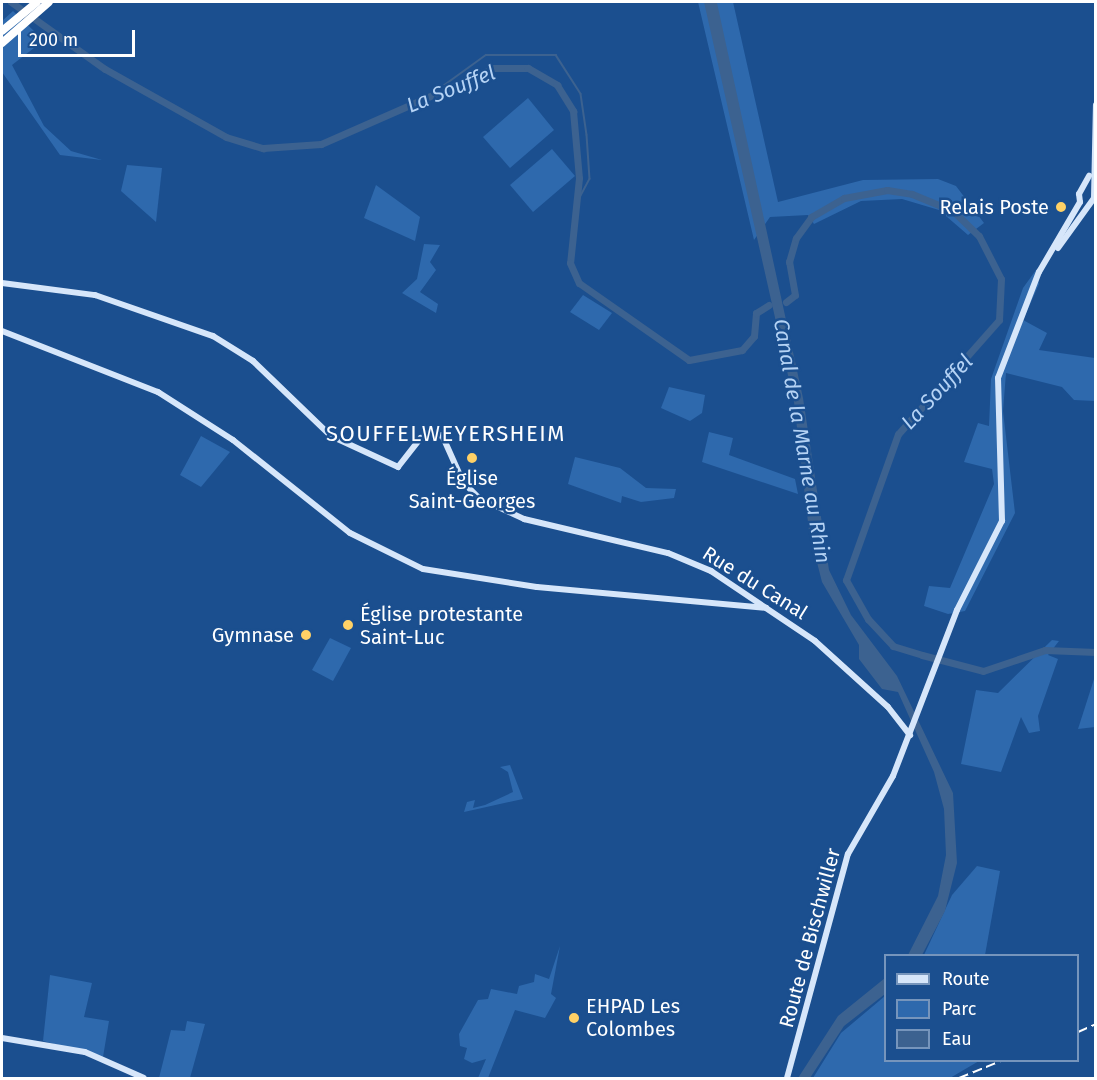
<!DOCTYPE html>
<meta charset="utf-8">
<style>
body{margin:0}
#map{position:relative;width:1097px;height:1080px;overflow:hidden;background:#1b4f8f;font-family:"Fira Sans",sans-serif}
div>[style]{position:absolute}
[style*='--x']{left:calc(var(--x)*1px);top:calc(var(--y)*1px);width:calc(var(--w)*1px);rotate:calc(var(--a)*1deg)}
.green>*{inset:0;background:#2e69ad}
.water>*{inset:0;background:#3c6290}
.stream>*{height:1.5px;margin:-0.75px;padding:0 0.75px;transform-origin:0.75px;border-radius:0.75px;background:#3c6290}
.river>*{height:7px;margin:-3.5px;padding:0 3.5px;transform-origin:3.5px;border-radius:3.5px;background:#3c6290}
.secondary>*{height:6px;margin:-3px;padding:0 3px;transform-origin:3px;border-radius:3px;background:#d6e6fa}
.highway>*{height:8px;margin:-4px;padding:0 4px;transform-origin:4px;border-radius:4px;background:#fff}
.rail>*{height:1.5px;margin-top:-0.75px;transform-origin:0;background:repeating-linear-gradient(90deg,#fff 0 10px,transparent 0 14.5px)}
.dots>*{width:16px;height:16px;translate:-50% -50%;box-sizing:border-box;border:3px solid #1b4f8f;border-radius:50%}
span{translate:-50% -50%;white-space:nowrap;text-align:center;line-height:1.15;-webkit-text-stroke:5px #1b4f8f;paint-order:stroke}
.poi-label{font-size:20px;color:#fff}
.right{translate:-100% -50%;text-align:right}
.left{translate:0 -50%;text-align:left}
.street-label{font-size:20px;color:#fff}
.water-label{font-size:21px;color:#b5d3f5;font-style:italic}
.quarter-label{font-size:22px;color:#fff;letter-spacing:1.5px}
.frame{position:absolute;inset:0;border:3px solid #fff;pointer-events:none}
.legend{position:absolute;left:884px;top:954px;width:195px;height:108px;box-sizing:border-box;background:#1b4f8f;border:2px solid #7695bc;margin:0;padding:8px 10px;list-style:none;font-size:18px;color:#fff}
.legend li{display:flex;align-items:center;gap:12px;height:30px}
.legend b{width:30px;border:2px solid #7695bc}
.scale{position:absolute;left:18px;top:30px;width:117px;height:27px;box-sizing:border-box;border:3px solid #fff;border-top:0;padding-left:8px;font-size:18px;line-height:21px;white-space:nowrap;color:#fff;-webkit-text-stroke:4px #1b4f8f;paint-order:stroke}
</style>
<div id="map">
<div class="green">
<i style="clip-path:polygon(698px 2px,733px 2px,778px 202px,863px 180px,938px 179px,956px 186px,984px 223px,968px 235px,939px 210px,902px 199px,861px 201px,814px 224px,808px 215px,770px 217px,754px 240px)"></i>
<i style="clip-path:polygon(13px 11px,34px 31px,34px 48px,12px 65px,44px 126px,71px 151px,102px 160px,60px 155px,2px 72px,2px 21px)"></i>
<i style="clip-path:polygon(528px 98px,554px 130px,510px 168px,483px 137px)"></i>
<i style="clip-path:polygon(552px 149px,575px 176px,533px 212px,510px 185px)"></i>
<i style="clip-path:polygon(127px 165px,162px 168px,156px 222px,121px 191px)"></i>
<i style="clip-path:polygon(376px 185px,420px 217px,415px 241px,364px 218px)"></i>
<i style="clip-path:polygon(424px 244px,440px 245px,430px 262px,436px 270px,420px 292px,438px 304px,436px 313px,402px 293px,417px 279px)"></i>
<i style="clip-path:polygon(1036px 270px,1039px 284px,1023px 320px,1047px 333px,1039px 350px,1095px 358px,1095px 401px,1074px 400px,1062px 387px,1006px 373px,1003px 411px,1015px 513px,965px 611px,948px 614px,924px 606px,929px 586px,950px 588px,994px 484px,992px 469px,964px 462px,978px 423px,989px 426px,991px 379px,1023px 288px)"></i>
<i style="clip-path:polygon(583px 295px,612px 313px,599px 330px,570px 312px)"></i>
<i style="clip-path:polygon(669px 387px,705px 395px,702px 413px,690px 421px,661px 408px)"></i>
<i style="clip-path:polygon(709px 432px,733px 438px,729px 455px,795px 479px,798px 494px,702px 462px)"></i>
<i style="clip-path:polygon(201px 436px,230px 452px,201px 487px,180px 475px)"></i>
<i style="clip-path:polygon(575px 457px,620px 468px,646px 488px,676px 489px,674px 498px,641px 502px,622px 496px,621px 503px,568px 484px)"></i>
<i style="clip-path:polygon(330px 638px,351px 648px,333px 681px,312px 670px)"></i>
<i style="clip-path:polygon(1052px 640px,1059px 641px,1048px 655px,1058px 659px,1038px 716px,1040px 731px,1029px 733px,1021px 717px,1001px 772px,961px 764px,976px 690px,998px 693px)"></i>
<i style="clip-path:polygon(1095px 676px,1095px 727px,1078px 729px)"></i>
<i style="clip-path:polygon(510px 765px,523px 799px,464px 812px,467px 802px,475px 800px,473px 808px,485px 805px,513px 792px,508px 772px,500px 767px)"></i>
<i style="clip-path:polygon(977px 866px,1000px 871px,985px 955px,924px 955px,952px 895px)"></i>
<i style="clip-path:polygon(560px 946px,551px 994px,556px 998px,545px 1018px,515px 1010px,488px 1078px,478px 1078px,486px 1059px,472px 1063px,464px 1059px,467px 1048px,460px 1046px,459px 1034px,478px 1000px,488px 999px,491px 989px,517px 994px,519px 986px,534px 982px,535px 974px,549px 979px)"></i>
<i style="clip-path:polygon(50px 975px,92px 983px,84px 1017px,109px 1021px,103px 1057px,43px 1041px)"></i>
<i style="clip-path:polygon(885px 996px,886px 1060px,979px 1061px,950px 1078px,813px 1078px,841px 1033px)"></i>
<i style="clip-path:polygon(187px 1021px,205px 1024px,190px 1078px,159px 1078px,171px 1030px,185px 1031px)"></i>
</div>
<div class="water">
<i style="clip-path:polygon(704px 2px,717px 3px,803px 398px,829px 570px,851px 615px,897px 676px,953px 793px,957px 863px,945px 911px,922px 955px,908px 955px,938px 896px,946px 855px,944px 809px,934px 772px,898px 692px,882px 689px,859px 659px,859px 645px,822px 582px,809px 531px,794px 402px)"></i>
<i style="clip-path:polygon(885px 978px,885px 994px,844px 1026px,810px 1078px,798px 1078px,838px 1016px)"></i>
</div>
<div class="stream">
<i style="--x:425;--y:99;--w:75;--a:-35.8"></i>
<i style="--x:486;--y:55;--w:70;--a:0"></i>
<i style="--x:556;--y:55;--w:46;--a:57.3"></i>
<i style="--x:581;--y:94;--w:41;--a:81.7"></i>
<i style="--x:587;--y:135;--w:44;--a:86.1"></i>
<i style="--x:590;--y:179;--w:30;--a:118"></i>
</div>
<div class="river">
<i style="--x:11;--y:2;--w:115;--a:35.5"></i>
<i style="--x:105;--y:69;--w:139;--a:29.3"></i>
<i style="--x:226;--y:137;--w:39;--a:17"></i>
<i style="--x:263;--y:148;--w:58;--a:-3.9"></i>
<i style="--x:321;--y:144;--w:189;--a:-23.7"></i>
<i style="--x:494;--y:68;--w:34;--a:0"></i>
<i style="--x:528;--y:68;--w:34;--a:30"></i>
<i style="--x:557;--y:85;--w:31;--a:58"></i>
<i style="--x:573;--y:111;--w:67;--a:84.9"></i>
<i style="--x:579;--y:178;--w:85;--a:96"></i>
<i style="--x:570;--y:263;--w:22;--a:66"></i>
<i style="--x:579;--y:283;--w:134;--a:35"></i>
<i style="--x:689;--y:360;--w:54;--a:-10.7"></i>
<i style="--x:742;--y:350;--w:18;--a:-49"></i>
<i style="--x:754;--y:336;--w:23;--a:-85"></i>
<i style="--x:756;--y:313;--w:15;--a:-32"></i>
<i style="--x:786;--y:302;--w:11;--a:-38"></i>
<i style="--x:795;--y:295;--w:34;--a:-100"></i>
<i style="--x:789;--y:262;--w:25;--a:-74"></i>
<i style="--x:796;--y:238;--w:26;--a:-54"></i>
<i style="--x:811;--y:217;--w:38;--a:-30"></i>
<i style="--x:844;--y:198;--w:44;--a:-10.5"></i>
<i style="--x:887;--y:190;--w:25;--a:9"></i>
<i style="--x:912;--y:194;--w:44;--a:22.5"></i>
<i style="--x:953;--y:211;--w:36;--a:44"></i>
<i style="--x:979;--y:236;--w:48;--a:62.9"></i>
<i style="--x:1001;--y:279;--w:41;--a:92.8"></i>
<i style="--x:999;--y:320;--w:152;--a:131.5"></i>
<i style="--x:898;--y:434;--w:155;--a:109.6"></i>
<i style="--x:846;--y:580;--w:45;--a:60.6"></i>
<i style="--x:868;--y:619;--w:37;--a:47"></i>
<i style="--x:893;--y:646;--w:30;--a:17"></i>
<i style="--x:922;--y:655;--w:63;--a:14.7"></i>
<i style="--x:983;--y:671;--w:65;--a:-18.7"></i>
<i style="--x:1045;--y:650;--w:51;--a:2.2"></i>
</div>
<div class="secondary">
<i style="--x:1080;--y:202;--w:8;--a:-97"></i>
<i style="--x:1079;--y:194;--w:21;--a:-61"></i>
<i style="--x:1058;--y:248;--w:62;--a:-54.2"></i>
<i style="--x:1094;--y:198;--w:93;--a:-88.8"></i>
<i style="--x:2;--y:283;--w:94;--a:7.4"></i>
<i style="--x:95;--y:295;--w:125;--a:19.2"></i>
<i style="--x:213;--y:336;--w:47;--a:32"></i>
<i style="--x:253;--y:361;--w:108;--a:43.9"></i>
<i style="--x:331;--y:436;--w:74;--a:24.8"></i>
<i style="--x:398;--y:467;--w:37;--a:-52"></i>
<i style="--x:421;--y:438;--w:21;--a:-8"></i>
<i style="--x:442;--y:435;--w:51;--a:65.9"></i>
<i style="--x:463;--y:482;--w:23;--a:45"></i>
<i style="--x:479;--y:498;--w:50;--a:25"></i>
<i style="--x:524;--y:519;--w:148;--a:13.3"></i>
<i style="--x:668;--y:553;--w:47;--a:22.7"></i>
<i style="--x:711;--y:571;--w:125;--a:33.9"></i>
<i style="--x:815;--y:641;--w:98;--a:42.1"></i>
<i style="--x:888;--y:707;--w:36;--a:52"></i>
<i style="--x:2;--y:331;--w:168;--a:21.4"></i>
<i style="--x:158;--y:392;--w:89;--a:32.6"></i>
<i style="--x:233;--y:440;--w:149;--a:38.5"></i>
<i style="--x:350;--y:533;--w:81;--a:26.3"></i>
<i style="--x:423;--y:569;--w:115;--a:9"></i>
<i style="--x:537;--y:587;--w:230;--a:5.2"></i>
<i style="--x:2;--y:1038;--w:84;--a:9.6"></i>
<i style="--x:85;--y:1052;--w:64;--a:23.8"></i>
<i style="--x:787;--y:1078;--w:232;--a:-74.8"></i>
<i style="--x:848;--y:854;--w:90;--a:-60"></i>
<i style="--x:893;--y:776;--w:178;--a:-68.9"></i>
<i style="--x:957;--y:610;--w:100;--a:-63.2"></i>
<i style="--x:1002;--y:521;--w:143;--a:-91.6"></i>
<i style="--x:998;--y:378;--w:114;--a:-68.9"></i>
<i style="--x:1039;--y:272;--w:81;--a:-59.6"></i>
</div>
<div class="highway">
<i style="--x:2;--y:31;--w:45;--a:-39.6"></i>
<i style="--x:2;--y:43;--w:62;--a:-41.1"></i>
</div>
<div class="rail">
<i style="--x:1078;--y:1032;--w:20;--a:-24"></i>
<i style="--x:959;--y:1078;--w:48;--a:-22.2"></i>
</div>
<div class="dots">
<i style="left:1061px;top:207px;background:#ffd166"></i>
<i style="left:472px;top:458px;background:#ffd166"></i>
<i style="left:348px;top:625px;background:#ffd166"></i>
<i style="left:306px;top:635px;background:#ffd166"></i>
<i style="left:574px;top:1018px;background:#ffd166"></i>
</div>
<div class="poi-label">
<span class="right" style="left:1049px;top:207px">Relais Poste</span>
<span style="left:472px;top:490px">Église<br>Saint-Georges</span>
<span class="left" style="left:360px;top:626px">Église protestante<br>Saint-Luc</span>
<span class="right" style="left:294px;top:635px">Gymnase</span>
<span class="left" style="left:586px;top:1018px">EHPAD Les<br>Colombes</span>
</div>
<div class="street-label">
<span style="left:755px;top:583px;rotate:32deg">Rue du Canal</span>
<span style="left:810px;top:938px;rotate:-75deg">Route de Bischwiller</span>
</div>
<div class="water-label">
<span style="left:451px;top:89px;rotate:-22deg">La Souffel</span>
<span style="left:937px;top:392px;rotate:-47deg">La Souffel</span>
<span style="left:802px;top:441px;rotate:80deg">Canal de la Marne au Rhin</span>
</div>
<div class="quarter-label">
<span style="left:446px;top:434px">SOUFFELWEYERSHEIM</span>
</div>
<div class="frame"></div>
<ul class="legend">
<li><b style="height:8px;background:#d6e6fa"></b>Route</li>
<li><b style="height:16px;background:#2e69ad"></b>Parc</li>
<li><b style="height:16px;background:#3c6290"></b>Eau</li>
</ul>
<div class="scale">200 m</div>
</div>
